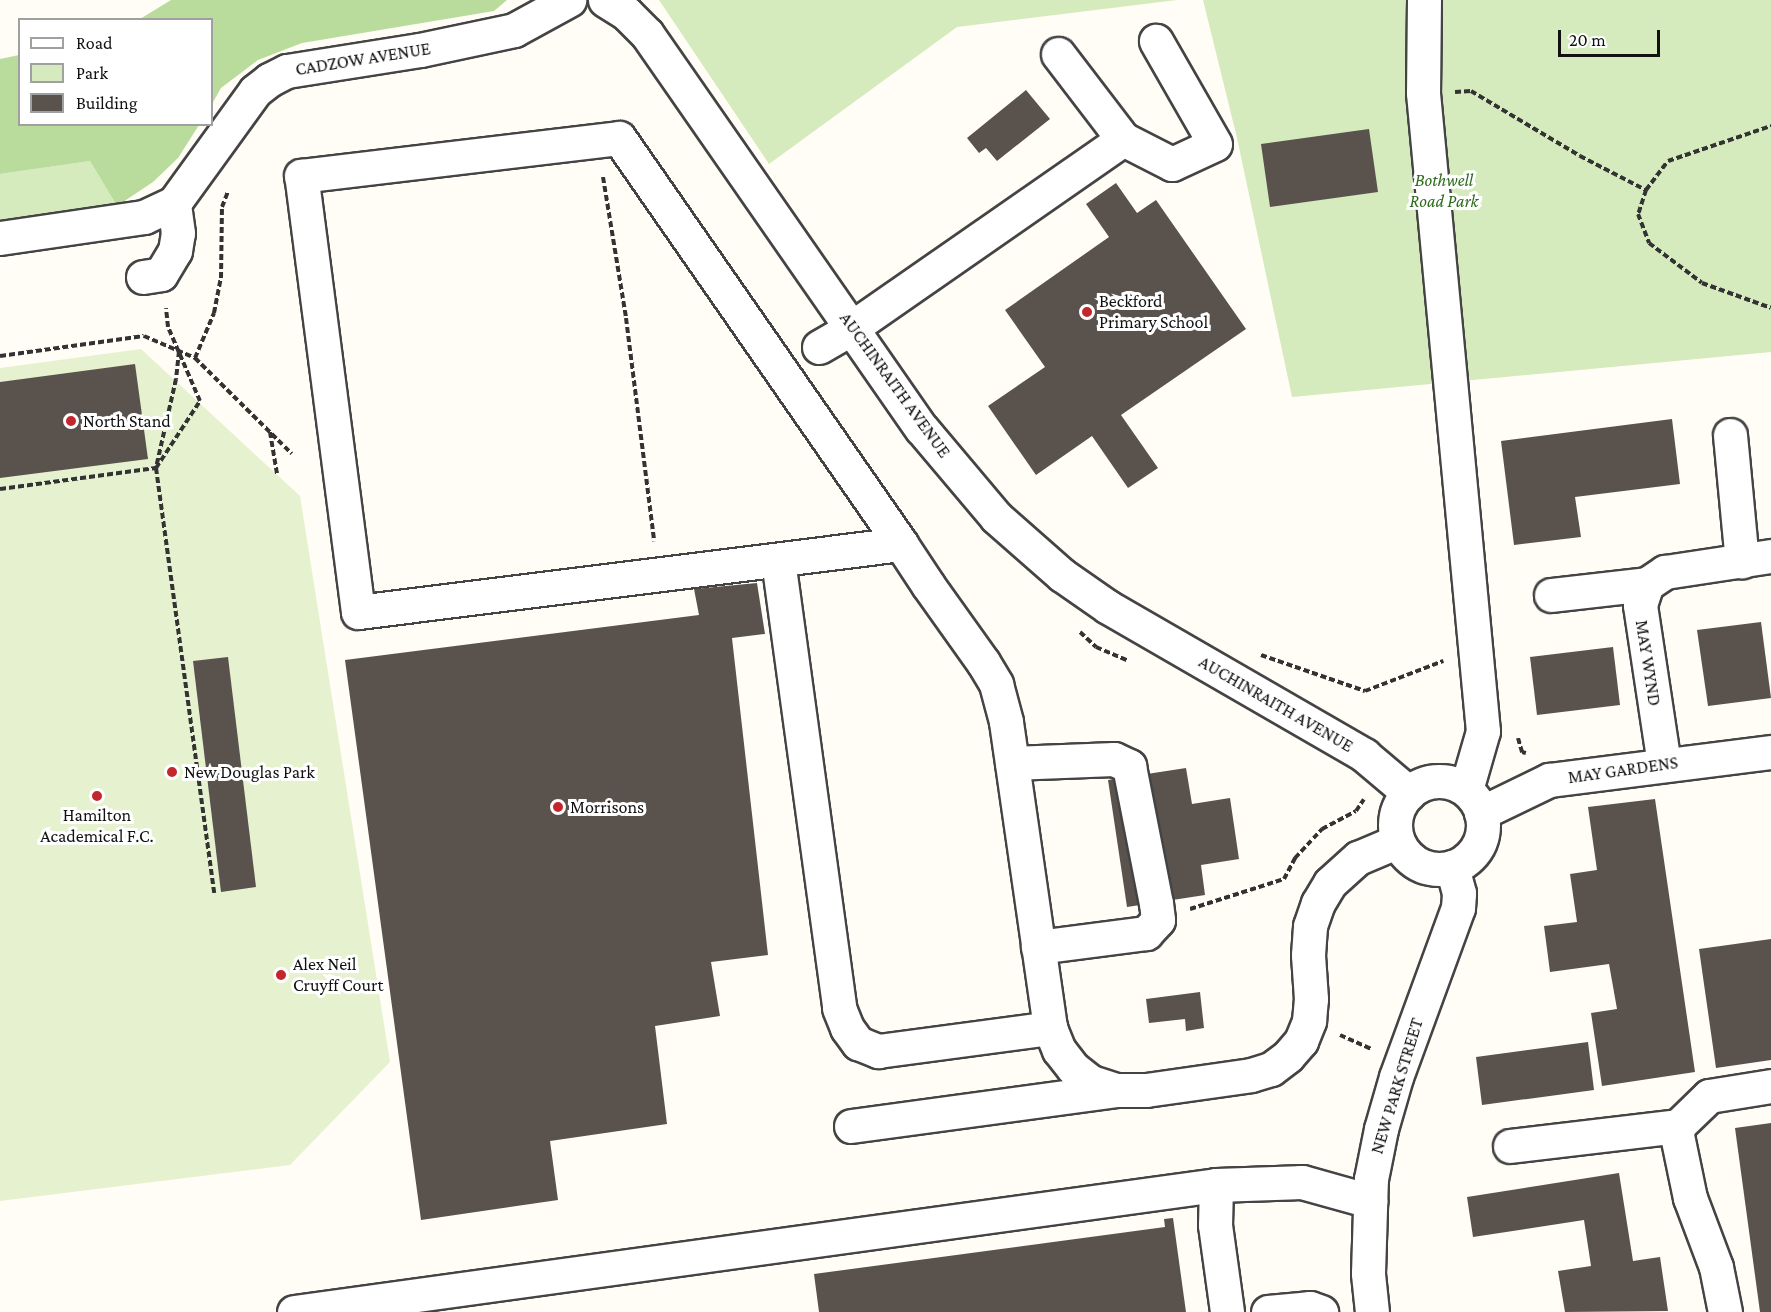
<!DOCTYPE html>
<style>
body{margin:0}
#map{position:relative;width:1771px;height:1312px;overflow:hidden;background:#fffdf5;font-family:"Crimson Pro",serif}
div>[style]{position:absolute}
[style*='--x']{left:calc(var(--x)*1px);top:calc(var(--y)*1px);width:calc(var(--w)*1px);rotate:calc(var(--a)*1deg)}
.green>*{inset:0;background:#d5ebbd}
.forest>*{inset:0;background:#b9dc9c}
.pitch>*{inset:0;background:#e6f2cf}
.building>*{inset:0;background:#5a524d}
.path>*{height:4px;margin-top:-2px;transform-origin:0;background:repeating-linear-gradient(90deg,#333 0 6px,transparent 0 9px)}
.roads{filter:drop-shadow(2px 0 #444) drop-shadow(-2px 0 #444) drop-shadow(0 2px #444) drop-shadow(0 -2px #444)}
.minor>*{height:33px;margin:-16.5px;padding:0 16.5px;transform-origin:16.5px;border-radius:16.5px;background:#fff}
.minor>.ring{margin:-16.5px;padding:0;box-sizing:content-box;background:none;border:33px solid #fff;border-radius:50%}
.dots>*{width:16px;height:16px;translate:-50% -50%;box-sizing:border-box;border:3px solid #fff;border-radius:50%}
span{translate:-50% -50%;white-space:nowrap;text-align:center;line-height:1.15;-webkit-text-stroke:6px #fff;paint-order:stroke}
.street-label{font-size:18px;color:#111}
.park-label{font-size:18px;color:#2f6b1f;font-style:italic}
.poi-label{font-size:18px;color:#111}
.left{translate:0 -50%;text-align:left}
.legend{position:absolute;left:18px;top:18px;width:195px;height:108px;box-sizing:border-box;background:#fff;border:2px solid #a0a0a0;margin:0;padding:8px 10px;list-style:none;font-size:18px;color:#111}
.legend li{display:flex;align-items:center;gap:12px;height:30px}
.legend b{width:30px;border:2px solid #a0a0a0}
.scale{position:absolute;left:1558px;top:30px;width:102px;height:27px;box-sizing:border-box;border:3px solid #111;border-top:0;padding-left:8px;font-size:18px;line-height:21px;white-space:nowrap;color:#111;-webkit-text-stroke:4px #fff;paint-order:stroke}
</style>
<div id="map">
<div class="green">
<i style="clip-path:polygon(659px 0,1177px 0,957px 27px,769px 164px)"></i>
<i style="clip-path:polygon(1203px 0,1771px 0,1771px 352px,1292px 397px,1237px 138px)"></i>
<i style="clip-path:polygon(90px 161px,117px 206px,0 221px,0 174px)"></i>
</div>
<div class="forest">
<i style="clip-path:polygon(171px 0,507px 0,494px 11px,302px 43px,258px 60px,221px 88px,212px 104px,212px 20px,140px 19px)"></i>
<i style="clip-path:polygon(19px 55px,20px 124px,199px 125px,178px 158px,153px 182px,117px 206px,90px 161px,0 174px,0 59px)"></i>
</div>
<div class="pitch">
<i style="clip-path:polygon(141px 349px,300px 496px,390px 1062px,290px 1165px,0 1201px,0 368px)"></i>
</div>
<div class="building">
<i style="clip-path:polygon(1026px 90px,1050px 119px,997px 161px,986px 148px,979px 153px,967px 138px)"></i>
<i style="clip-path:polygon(1369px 129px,1378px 192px,1270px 207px,1261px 144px)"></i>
<i style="clip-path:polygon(1116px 183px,1137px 213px,1156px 200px,1246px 329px,1121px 415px,1158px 468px,1128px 488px,1092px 436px,1036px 475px,988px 406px,1045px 367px,1005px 310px,1109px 237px,1086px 204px)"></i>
<i style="clip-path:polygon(135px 364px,148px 459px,0 478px,0 382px)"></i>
<i style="clip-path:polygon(1672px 419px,1680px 484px,1575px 497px,1581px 537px,1514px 545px,1501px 441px)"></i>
<i style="clip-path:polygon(757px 583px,765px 634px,732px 638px,768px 955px,711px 962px,720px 1016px,655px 1026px,667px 1124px,550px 1141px,558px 1200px,421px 1220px,345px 660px,699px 615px,694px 589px)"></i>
<i style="clip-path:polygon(1761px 622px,1771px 698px,1708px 706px,1697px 630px)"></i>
<i style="clip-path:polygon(1613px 647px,1620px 705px,1537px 715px,1530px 657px)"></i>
<i style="clip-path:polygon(228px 657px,256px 887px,221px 892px,193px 661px)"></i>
<i style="clip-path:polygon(1186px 768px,1192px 804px,1230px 798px,1239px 859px,1201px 865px,1205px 895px,1127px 907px,1108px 780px)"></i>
<i style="clip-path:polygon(1655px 799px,1695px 1072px,1602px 1086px,1591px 1013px,1617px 1009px,1609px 964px,1550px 972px,1544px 926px,1577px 922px,1570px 874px,1597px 870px,1588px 807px)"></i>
<i style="clip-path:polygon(1771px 939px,1771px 1060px,1716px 1068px,1699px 949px)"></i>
<i style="clip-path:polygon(1200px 992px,1204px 1028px,1186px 1031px,1185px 1019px,1149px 1023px,1146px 999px)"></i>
<i style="clip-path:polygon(1588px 1042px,1594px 1090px,1482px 1105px,1476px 1057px)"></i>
<i style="clip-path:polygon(1771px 1123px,1771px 1312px,1760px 1312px,1735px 1128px)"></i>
<i style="clip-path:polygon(1619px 1173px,1633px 1261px,1660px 1257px,1668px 1311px,1565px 1312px,1558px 1271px,1591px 1266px,1584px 1220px,1473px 1237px,1467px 1197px)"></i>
<i style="clip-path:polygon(1173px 1218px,1186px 1312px,819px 1312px,814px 1274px,1165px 1227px,1164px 1219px)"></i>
</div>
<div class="path">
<i style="--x:1455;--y:92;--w:16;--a:-4"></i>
<i style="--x:1471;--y:91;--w:127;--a:30.8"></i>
<i style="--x:1580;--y:156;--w:74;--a:27.3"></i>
<i style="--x:1646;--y:190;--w:36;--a:-53"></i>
<i style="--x:1668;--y:161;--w:109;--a:-18.8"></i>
<i style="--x:603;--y:177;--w:143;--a:80.7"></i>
<i style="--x:626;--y:318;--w:225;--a:82.8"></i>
<i style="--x:1646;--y:190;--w:25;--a:108"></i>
<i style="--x:1638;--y:214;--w:31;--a:69"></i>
<i style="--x:1649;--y:243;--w:66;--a:37"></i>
<i style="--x:1702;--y:283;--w:73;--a:19.9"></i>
<i style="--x:179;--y:351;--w:28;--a:96"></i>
<i style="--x:176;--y:379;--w:91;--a:102.7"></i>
<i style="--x:156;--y:468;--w:429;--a:82.2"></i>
<i style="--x:0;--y:356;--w:145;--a:-7.9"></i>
<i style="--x:144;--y:336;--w:56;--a:23.3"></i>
<i style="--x:195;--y:358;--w:136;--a:44.7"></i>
<i style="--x:195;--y:358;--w:49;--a:-67.1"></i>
<i style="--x:214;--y:313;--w:36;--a:-79"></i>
<i style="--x:221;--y:278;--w:71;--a:-89.2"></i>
<i style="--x:222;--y:207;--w:17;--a:-69"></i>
<i style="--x:270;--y:432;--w:43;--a:80.5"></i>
<i style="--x:0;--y:489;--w:157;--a:-7.7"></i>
<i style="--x:156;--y:468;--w:80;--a:-56.7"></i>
<i style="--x:200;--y:401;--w:81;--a:-113.4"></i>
<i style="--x:168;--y:327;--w:19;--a:-96"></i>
<i style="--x:1080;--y:632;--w:22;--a:43"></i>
<i style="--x:1096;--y:647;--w:34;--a:23"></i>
<i style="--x:1261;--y:655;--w:110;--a:19.1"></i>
<i style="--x:1365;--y:691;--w:84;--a:-21"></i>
<i style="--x:1518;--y:738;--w:15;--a:74"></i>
<i style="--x:1522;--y:752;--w:4;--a:14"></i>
<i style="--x:1190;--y:909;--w:99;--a:-17.7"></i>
<i style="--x:1284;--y:879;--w:24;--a:-62"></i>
<i style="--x:1295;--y:858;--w:40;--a:-47"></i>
<i style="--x:1322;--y:829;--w:38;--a:-28"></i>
<i style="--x:1356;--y:811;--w:14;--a:-56"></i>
<i style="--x:1340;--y:1035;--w:34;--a:24"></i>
</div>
<div class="roads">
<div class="minor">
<i style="--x:605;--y:0;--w:25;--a:32"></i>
<i style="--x:626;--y:13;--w:30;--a:45"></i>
<i style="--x:647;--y:34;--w:481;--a:55.2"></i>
<i style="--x:922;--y:429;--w:115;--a:49.9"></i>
<i style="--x:996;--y:517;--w:88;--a:41.3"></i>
<i style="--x:1062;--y:575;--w:56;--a:34.8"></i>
<i style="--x:1108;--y:607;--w:296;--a:30"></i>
<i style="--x:1364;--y:755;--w:59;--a:40.2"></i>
<i style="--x:1424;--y:0;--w:93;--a:90.6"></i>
<i style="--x:1423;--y:93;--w:641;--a:84.63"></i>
<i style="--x:1483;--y:731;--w:61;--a:106.1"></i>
<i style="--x:1123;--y:139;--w:55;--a:27"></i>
<i style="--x:1172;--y:164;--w:47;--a:-24.9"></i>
<i style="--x:1215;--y:144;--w:119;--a:-119.8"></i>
<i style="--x:0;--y:238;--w:146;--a:-8.3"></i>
<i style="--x:144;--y:217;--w:33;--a:-25"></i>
<i style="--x:174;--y:203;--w:138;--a:-54.1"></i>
<i style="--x:255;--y:91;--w:18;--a:-38"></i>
<i style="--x:269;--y:80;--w:20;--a:-27"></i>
<i style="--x:287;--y:71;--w:135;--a:-9"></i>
<i style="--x:420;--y:50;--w:96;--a:-12"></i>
<i style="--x:514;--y:30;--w:63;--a:-28.6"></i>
<i style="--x:143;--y:277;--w:18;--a:-9"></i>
<i style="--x:161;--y:274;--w:27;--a:-59"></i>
<i style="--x:175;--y:251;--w:18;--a:-81"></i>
<i style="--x:178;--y:233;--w:30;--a:-98"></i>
<i style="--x:819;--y:347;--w:39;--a:-30"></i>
<i style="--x:853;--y:327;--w:329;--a:-34.8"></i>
<i style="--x:1123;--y:139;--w:107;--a:-127.4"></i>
<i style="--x:1730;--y:435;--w:127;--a:84.6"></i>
<i style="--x:901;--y:544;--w:547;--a:172.86"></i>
<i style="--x:358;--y:612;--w:440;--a:-97.4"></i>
<i style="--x:301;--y:176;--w:320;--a:-6.8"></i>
<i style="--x:619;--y:138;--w:494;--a:55.2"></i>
<i style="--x:901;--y:544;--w:49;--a:56.6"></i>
<i style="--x:928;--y:585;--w:95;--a:54.5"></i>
<i style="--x:983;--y:662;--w:26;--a:59"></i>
<i style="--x:996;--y:684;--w:39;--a:75"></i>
<i style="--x:1006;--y:722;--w:309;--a:81.8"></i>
<i style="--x:1050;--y:1028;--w:24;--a:68"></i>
<i style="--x:1059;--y:1050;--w:23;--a:52"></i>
<i style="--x:1073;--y:1068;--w:23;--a:38"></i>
<i style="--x:1091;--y:1082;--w:26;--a:18"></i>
<i style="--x:1116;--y:1090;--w:30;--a:0"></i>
<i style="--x:1146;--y:1090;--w:106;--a:-8.1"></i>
<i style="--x:1251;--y:1075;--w:21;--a:-17"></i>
<i style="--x:1271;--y:1069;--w:21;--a:-37"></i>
<i style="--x:1288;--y:1056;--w:20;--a:-49"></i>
<i style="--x:1301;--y:1041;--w:22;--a:-68"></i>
<i style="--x:1309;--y:1021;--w:22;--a:-85"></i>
<i style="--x:1311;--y:999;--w:44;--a:-93.9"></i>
<i style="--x:1308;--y:955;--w:29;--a:-86"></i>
<i style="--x:1310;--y:926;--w:24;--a:-71"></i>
<i style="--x:1318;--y:903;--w:23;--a:-59"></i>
<i style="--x:1330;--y:883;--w:38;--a:-42"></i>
<i style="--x:1358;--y:858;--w:43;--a:-23"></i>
<i style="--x:778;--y:560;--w:452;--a:82.2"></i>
<i style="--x:839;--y:1008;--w:22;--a:68"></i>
<i style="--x:847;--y:1028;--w:19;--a:54"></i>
<i style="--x:858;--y:1043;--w:22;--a:22"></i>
<i style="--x:878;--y:1051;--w:174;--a:-7.6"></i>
<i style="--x:1551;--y:595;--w:97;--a:-6.5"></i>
<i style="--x:1012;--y:763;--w:102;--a:-2.2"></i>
<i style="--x:1114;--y:759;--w:17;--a:25"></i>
<i style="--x:1129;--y:766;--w:140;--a:78.9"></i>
<i style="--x:1156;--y:903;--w:17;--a:83"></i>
<i style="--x:1158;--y:920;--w:18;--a:133"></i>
<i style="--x:1146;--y:933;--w:109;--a:172.6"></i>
<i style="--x:1664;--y:764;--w:161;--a:-98.6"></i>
<i style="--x:1640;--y:605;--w:22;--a:-72"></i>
<i style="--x:1647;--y:584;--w:22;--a:-34"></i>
<i style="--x:1665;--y:572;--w:107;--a:-8.6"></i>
<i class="ring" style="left:1395px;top:781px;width:55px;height:55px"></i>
<i style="--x:1481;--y:813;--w:76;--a:-25.9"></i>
<i style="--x:1549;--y:780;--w:224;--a:-7.2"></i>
<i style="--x:851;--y:1126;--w:267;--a:-7.7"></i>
<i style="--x:1510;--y:1146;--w:169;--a:-6.8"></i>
<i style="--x:1216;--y:1185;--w:40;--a:91.4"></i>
<i style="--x:1215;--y:1225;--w:88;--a:82.1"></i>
<i style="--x:294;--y:1312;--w:931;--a:-7.84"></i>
<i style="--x:1216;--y:1185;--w:86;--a:-2"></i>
<i style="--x:1302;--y:1182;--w:71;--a:15.6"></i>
<i style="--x:1268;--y:1312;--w:42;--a:-5.4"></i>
<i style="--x:1310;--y:1308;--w:12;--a:20"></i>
<i style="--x:1372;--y:1312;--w:39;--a:-96"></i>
<i style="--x:1368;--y:1273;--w:94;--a:-88.2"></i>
<i style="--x:1371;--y:1179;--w:51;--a:-78.7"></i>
<i style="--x:1381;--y:1129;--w:54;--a:-73.9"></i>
<i style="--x:1396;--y:1077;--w:180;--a:-69.9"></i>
<i style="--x:1458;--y:908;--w:15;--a:-86"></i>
<i style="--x:1459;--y:893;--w:27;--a:-105"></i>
<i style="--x:1725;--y:1312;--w:46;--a:-101.3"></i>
<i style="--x:1716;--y:1267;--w:74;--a:-110.6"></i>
<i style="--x:1690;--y:1198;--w:64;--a:-101.7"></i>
<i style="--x:1677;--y:1135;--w:9;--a:-84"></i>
<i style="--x:1678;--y:1126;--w:43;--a:-44.1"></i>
<i style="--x:1709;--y:1096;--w:63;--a:-9.2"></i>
</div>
</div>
<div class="dots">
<i style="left:1087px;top:312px;background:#c4262e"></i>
<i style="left:71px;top:421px;background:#c4262e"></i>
<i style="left:172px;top:772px;background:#c4262e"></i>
<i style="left:97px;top:796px;background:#c4262e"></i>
<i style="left:558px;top:807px;background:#c4262e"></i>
<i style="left:281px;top:975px;background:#c4262e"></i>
</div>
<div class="street-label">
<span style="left:363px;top:59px;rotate:-9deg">CADZOW AVENUE</span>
<span style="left:895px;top:385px;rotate:54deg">AUCHINRAITH AVENUE</span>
<span style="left:1648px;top:663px;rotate:81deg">MAY WYND</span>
<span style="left:1276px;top:704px;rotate:30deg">AUCHINRAITH AVENUE</span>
<span style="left:1623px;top:770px;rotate:-8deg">MAY GARDENS</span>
<span style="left:1397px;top:1086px;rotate:-73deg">NEW PARK STREET</span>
</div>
<div class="park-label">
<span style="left:1444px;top:191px">Bothwell<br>Road Park</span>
</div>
<div class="poi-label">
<span class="left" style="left:1099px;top:312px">Beckford<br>Primary School</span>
<span class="left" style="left:83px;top:421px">North Stand</span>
<span class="left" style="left:184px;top:772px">New Douglas Park</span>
<span class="left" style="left:570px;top:807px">Morrisons</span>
<span style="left:97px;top:826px">Hamilton<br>Academical F.C.</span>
<span class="left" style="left:293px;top:975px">Alex Neil<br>Cruyff Court</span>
</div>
<ul class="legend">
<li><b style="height:8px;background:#fff"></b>Road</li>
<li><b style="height:16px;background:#d5ebbd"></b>Park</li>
<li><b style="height:16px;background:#5a524d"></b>Building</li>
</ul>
<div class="scale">20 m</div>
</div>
